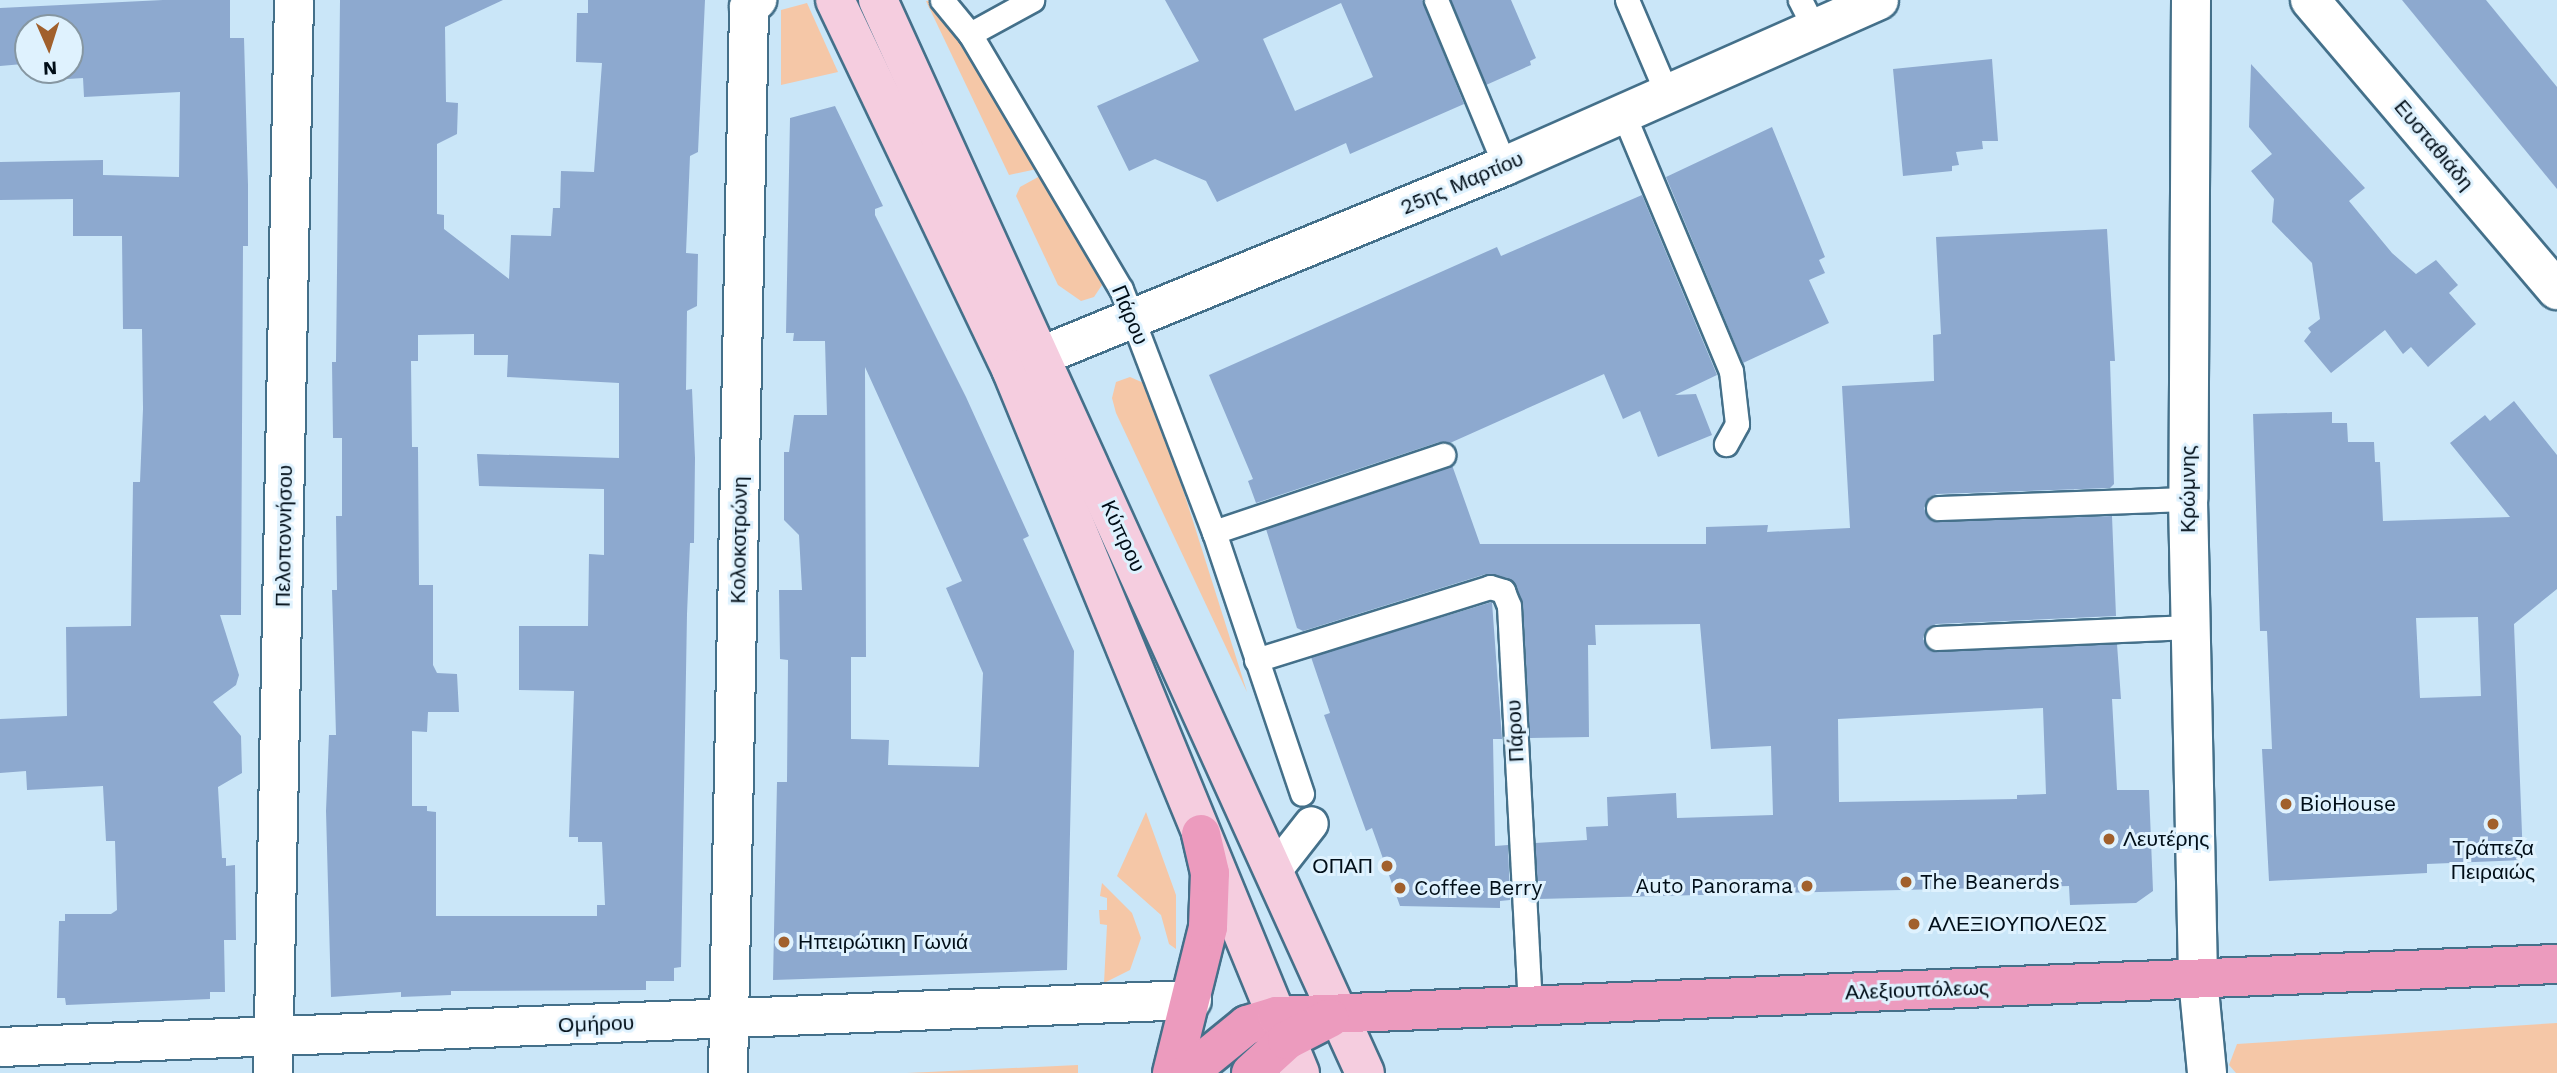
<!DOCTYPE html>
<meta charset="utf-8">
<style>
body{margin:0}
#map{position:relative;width:2557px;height:1073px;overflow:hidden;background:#cae6f8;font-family:"Work Sans",sans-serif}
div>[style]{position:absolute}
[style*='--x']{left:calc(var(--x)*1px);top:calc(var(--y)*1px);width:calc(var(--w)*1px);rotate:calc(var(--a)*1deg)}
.green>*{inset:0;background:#f5c7a7}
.building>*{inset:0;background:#8da9cf}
.roads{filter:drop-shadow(2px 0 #44708a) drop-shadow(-2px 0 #44708a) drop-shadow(0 2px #44708a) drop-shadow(0 -2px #44708a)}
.service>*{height:23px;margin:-11.5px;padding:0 11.5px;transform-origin:11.5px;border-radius:11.5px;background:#fff}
.pedestrian>*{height:33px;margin:-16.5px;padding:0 16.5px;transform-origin:16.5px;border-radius:16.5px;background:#fff}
.minor>*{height:38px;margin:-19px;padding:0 19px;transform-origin:19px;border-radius:19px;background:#fff}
.secondary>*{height:38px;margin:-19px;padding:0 19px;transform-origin:19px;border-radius:19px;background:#f5cddf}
.primary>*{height:38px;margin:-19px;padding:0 19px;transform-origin:19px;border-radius:19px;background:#ec9bbe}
.dots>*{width:19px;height:19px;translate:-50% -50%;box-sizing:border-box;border:4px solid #dff2fe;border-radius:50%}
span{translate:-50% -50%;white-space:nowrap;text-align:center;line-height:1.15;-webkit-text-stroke:6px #dff2fe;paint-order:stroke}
.street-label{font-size:21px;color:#010e18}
.poi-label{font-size:21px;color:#010e18}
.left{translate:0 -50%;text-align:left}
.right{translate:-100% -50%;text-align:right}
.north{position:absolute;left:14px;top:14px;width:70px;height:70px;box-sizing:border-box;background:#dff2fe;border:2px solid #8697a2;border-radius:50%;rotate:177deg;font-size:19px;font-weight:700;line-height:28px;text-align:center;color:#010e18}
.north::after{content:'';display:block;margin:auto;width:24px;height:32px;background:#a1602c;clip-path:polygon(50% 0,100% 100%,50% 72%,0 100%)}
</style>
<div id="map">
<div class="green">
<i style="clip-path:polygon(933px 0,1037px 169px,1009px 175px,926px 1px)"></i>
<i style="clip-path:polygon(807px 3px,838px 72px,781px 85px,781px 10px)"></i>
<i style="clip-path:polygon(1040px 176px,1097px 270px,1102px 285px,1094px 297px,1081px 301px,1058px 285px,1016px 196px,1020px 187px)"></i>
<i style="clip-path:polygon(1130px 377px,1146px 384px,1155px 401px,1247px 692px,1116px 413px,1112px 398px,1116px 382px)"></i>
<i style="clip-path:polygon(1146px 812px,1176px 895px,1176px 949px,1169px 944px,1161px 915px,1117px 876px)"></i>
<i style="clip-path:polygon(1102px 883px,1132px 913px,1141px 938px,1130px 970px,1104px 983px,1107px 925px,1100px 924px,1099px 910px,1107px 910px,1107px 898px,1100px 896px)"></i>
<i style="clip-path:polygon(2557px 1023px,2557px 1073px,2236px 1073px,2229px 1065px,2237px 1044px)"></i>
<i style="clip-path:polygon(1078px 1065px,1078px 1073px,907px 1073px)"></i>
</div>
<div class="building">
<i style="clip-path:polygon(163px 0,230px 0,230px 38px,244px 38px,248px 185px,248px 246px,243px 246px,241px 615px,220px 615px,239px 675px,236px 685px,213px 702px,241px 736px,242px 773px,218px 787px,222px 858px,226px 858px,226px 866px,235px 865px,236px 940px,224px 940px,225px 992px,210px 992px,210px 999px,66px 1005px,65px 998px,57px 998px,59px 921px,65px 921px,65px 914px,111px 914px,117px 910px,115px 841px,106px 841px,103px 786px,27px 790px,26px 771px,0 773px,0 719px,67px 716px,66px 627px,131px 626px,133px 482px,140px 482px,143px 409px,142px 329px,123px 329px,122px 236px,73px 236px,73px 199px,0 200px,0 162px,103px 160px,103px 175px,179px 177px,180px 92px,84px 97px,83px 78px,53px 80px,52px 72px,39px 73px,70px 70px,70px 28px,28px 28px,28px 70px,23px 70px,23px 64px,0 66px,0 8px)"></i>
<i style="clip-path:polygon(evenodd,340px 0,503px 0,445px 27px,446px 102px,458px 103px,457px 134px,437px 144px,437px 214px,444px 215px,444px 229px,509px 279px,511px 235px,551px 236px,553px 208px,560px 208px,561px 171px,594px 172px,602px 63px,576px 62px,577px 13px,588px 13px,588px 0,705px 0,698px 152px,690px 156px,686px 253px,698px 254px,697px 306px,687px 311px,686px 390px,692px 389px,695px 458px,694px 543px,690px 543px,687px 614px,681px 967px,674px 968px,674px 981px,646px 981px,646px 990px,451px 991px,451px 995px,401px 997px,401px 992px,331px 997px,326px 811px,329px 735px,336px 735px,332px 590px,337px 590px,336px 516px,342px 516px,342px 438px,333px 438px,332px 362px,336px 362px,340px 0,474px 334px,474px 355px,508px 355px,507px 377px,619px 383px,619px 458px,477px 454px,479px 486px,604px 489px,604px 555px,589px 554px,588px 626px,519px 626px,519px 690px,574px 691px,569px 837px,578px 837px,578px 842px,602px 842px,605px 905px,597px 905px,597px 916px,436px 916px,436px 812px,427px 811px,427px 806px,412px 806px,412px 731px,427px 732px,428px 712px,459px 712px,457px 674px,437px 673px,433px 665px,433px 585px,419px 585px,418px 447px,412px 447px,411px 361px,418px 361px,418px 335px,474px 334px)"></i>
<i style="clip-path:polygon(evenodd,1165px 0,1422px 0,1464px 104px,1350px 154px,1346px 143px,1217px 202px,1206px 181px,1155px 159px,1129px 171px,1097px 106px,1199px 61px,1165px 0,1341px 3px,1373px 77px,1295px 111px,1263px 39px,1341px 3px)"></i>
<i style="clip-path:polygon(1451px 0,1511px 0,1536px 58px,1530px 61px,1531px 65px,1486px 85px)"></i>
<i style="clip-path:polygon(2402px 0,2486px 0,2557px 87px,2557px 189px)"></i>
<i style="clip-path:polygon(1992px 59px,1998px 141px,1982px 141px,1983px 149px,1956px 152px,1959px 165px,1952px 166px,1952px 171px,1903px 176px,1893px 69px)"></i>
<i style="clip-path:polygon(2251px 64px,2365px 188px,2349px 201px,2392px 253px,2416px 274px,2436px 260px,2458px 285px,2449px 293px,2476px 324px,2428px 367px,2411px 347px,2403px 354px,2385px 330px,2331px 373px,2304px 341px,2311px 332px,2308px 328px,2320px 319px,2312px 263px,2272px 222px,2274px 199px,2251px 171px,2272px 154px,2249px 127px)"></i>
<i style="clip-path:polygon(evenodd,835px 106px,883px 206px,875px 209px,875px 215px,966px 397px,1029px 536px,1023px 539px,1074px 651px,1067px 970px,773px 980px,777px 782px,787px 782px,788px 660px,780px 659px,779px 590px,802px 590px,799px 535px,784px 520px,784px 452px,789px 452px,794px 415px,827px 415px,825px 341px,793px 341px,794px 333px,786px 333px,790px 118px,835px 106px,865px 367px,962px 581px,946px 588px,983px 673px,979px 767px,888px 765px,889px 740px,851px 739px,851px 657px,866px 657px,865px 367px)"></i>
<i style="clip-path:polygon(1772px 127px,1825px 257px,1819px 260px,1825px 273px,1809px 280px,1829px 323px,1743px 363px,1666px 177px)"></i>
<i style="clip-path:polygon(1642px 195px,1717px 375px,1675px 395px,1696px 394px,1712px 435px,1658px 457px,1640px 411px,1623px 419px,1604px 374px,1450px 443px,1439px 442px,1256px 503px,1248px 481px,1253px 479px,1209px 375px,1497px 247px,1501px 256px)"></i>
<i style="clip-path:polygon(evenodd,2107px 229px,2115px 361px,2110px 361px,2114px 484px,2110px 488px,1937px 494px,1930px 497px,1924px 508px,1927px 516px,1939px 522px,2112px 516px,2116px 616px,1936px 624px,1925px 631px,1923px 639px,1930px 650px,1938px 652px,2117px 644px,2121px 699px,2112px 699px,2117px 790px,2149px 790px,2153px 891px,2136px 903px,2070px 905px,2069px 886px,1538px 899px,1535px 843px,1587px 840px,1586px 827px,1608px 826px,1607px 797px,1676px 793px,1677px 818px,1773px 815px,1771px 746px,1711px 749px,1700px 624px,1595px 625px,1596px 645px,1588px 645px,1589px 737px,1530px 738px,1523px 605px,1508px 578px,1486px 574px,1303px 631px,1297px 628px,1266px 529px,1452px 465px,1480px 544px,1706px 544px,1706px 527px,1768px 525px,1767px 532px,1850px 528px,1842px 386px,1934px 381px,1933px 335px,1941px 334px,1936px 237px,2107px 229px,2043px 708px,2046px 794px,2017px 795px,2017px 799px,1839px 802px,1838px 719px,2043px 708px)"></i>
<i style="clip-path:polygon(evenodd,2514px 401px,2557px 455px,2557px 589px,2514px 624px,2523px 860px,2427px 864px,2427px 873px,2269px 881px,2262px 749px,2272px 749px,2267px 631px,2260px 631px,2253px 414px,2332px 412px,2332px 423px,2347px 423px,2348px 442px,2374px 442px,2375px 462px,2380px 462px,2383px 521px,2510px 517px,2450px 443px,2485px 415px,2490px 421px,2514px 401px,2478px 617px,2481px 696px,2420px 698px,2416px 618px,2478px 617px)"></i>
<i style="clip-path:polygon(1492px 602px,1502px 739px,1493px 739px,1495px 846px,1508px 845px,1510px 900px,1500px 901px,1500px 908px,1400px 906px,1372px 828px,1366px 831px,1324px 715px,1330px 713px,1311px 657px)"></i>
</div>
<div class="roads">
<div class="service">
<i style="--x:942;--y:0;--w:44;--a:50.5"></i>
<i style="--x:970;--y:34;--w:296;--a:59.4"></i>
<i style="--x:1121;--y:289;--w:260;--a:69.1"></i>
<i style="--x:1214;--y:532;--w:276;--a:71.4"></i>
<i style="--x:1436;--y:0;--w:180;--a:67.4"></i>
<i style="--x:1627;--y:0;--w:102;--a:66.9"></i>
<i style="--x:1800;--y:0;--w:33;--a:63"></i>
<i style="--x:970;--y:34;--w:71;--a:-28.7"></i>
<i style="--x:1623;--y:113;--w:280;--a:67.3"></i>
<i style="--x:1731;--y:371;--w:53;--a:83.5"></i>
<i style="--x:1737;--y:424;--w:23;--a:119"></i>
<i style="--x:1938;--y:508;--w:250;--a:-2.1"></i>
<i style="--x:1214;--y:532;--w:242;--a:-18.6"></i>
<i style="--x:1937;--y:638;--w:253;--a:-2.5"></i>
<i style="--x:1256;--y:660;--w:245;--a:-17.3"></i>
<i style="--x:1490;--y:587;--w:14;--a:17"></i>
<i style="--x:1503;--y:591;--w:16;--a:68"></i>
<i style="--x:1509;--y:606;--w:401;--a:87"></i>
</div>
<div class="pedestrian">
<i style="--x:1275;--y:869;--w:58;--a:-52"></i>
</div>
<div class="minor">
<i style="--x:2191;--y:0;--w:499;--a:90.3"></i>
<i style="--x:2188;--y:499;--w:480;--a:88.8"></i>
<i style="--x:2198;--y:979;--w:94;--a:84.5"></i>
<i style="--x:2310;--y:0;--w:381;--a:49.6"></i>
<i style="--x:1041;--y:356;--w:501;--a:-22.27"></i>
<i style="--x:1505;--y:166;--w:409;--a:-23.9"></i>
<i style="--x:0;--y:1047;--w:1193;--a:-2.26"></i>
<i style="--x:273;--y:1073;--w:1073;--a:-88.88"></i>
<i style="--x:728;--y:1073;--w:1066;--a:-88.87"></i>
<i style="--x:749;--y:7;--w:11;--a:-41"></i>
</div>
<div class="secondary">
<i style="--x:835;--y:0;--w:409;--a:64.5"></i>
<i style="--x:1011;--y:369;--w:761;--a:67.68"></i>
<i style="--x:878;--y:0;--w:1178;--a:65.59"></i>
</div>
<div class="primary">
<i style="--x:1172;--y:1073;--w:150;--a:-76.1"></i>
<i style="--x:1208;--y:927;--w:54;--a:-87.9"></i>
<i style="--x:1210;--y:873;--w:40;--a:-103"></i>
<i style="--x:1188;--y:1073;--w:76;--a:-39.1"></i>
<i style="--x:1247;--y:1025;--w:31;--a:-17"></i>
<i style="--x:1277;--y:1016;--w:1281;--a:-2.33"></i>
<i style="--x:1251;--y:1073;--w:49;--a:-42.5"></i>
<i style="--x:1287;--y:1040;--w:48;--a:-27.1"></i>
</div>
</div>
<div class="dots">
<i style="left:2286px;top:804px;background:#a1602c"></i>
<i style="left:2493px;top:824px;background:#a1602c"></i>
<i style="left:2109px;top:839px;background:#a1602c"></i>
<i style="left:1387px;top:866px;background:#a1602c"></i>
<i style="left:1906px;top:882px;background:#a1602c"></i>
<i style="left:1807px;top:886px;background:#a1602c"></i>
<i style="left:1400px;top:888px;background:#a1602c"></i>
<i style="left:1914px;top:924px;background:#a1602c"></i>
<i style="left:784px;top:942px;background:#a1602c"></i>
</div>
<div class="street-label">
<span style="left:2434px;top:145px;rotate:50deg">Ευσταθιάδη</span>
<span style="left:1462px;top:183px;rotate:-23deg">25ης Μαρτίου</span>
<span style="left:1130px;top:315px;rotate:67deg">Πάρου</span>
<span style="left:2188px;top:489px;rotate:-90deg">Κρώμνης</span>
<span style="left:284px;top:536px;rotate:-89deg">Πελοποννήσου</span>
<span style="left:1123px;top:536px;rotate:65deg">Κύπρου</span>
<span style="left:739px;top:540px;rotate:-89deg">Κολοκοτρώνη</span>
<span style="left:1515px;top:731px;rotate:-93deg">Πάρου</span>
<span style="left:1917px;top:990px;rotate:-2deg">Αλεξιουπόλεως</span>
<span style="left:596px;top:1024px;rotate:-2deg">Ομήρου</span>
</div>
<div class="poi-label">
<span class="left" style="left:2300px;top:804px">ΒioΗouse</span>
<span class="left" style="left:2123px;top:839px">Λευτέρης</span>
<span style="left:2493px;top:860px">Τράπεζα<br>Πειραιώς</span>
<span class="right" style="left:1373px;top:866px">ΟΠΑΠ</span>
<span class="left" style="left:1920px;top:882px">The Beanerds</span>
<span class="right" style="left:1793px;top:886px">Auto Panorama</span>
<span class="left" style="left:1414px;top:888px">Coffee Berry</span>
<span class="left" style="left:1928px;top:924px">ΑΛΕΞΙΟΥΠΟΛΕΩΣ</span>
<span class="left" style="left:798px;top:942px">Ηπειρώτικη Γωνιά</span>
</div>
<div class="north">N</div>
</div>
